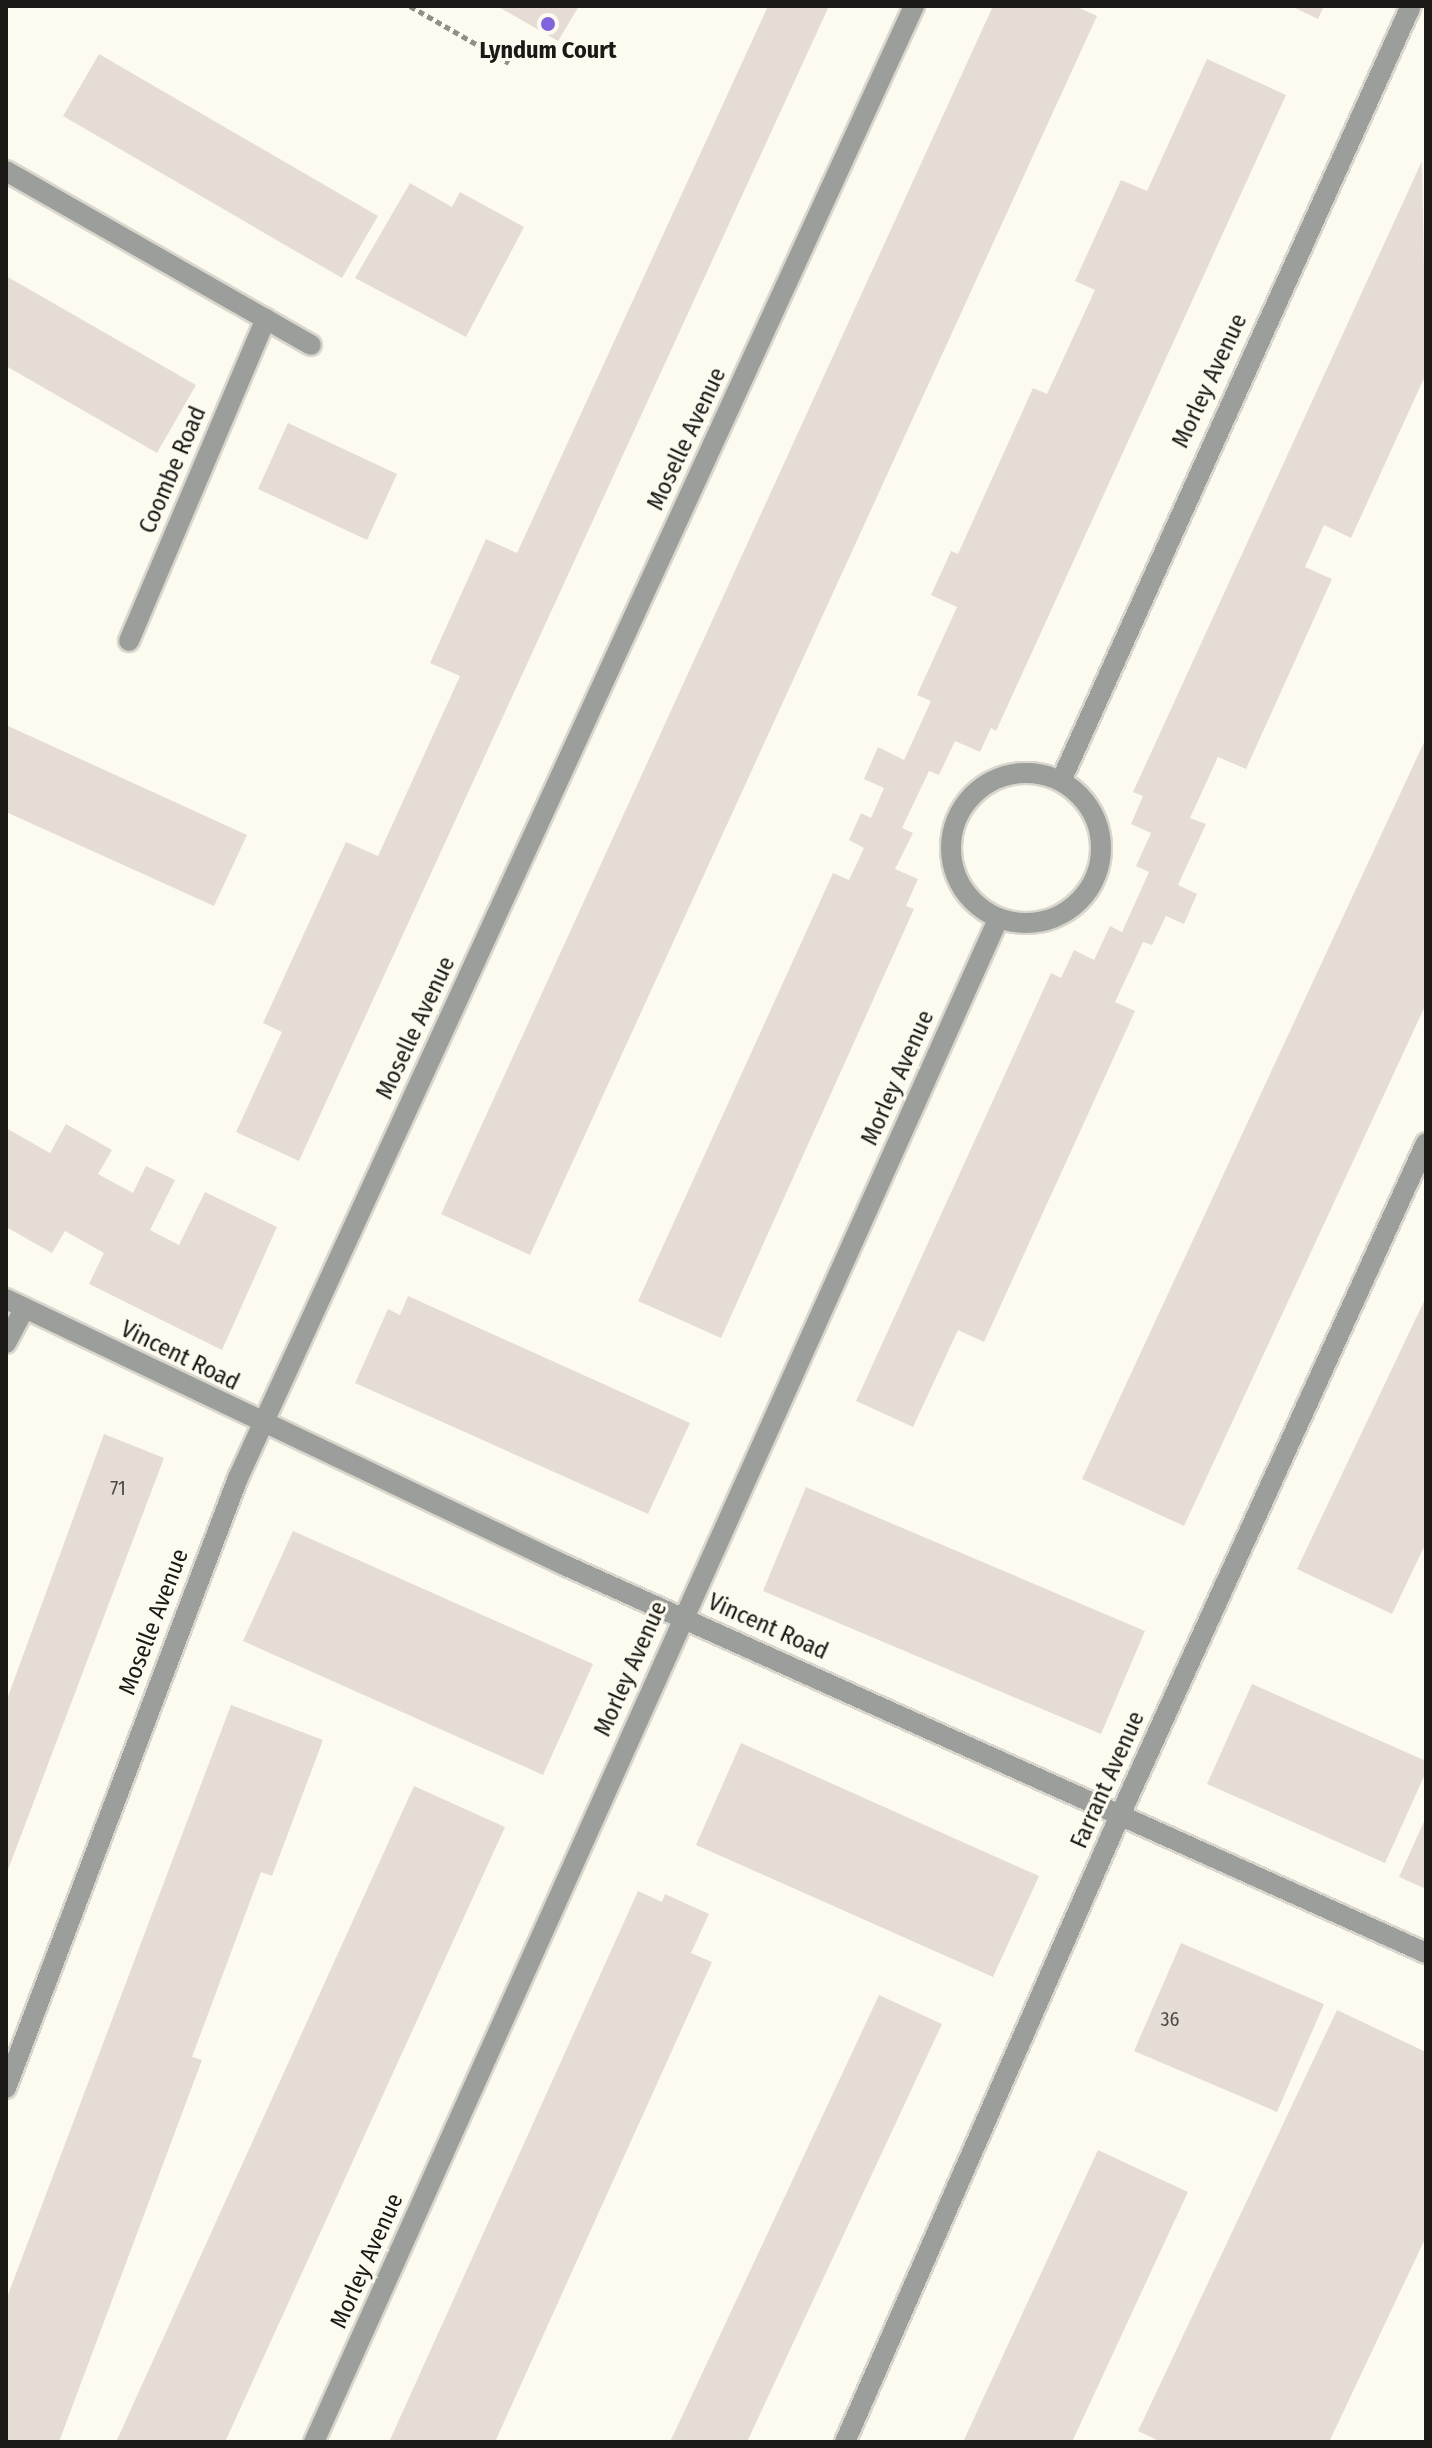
<!DOCTYPE html>
<style>
body{margin:0}
#map{position:relative;width:1432px;height:2448px;overflow:hidden;background:#fdfbf0;font-family:"Fira Sans Condensed",sans-serif}
div>[style]{position:absolute}
[style*='--x']{left:calc(var(--x)*1px);top:calc(var(--y)*1px);width:calc(var(--w)*1px);rotate:calc(var(--a)*1deg)}
.building>*{inset:0;background:#e5ddd5}
.path>*{height:5px;margin-top:-2.5px;transform-origin:0;background:repeating-linear-gradient(90deg,#918f88 0 6px,transparent 0 10px)}
.roads{filter:drop-shadow(2px 0 #d9d7cd) drop-shadow(-2px 0 #d9d7cd) drop-shadow(0 2px #d9d7cd) drop-shadow(0 -2px #d9d7cd)}
.minor>*{height:20px;margin:-10px;padding:0 10px;transform-origin:10px;border-radius:10px;background:#9b9e9a}
.minor>.ring{margin:-10px;padding:0;box-sizing:content-box;background:none;border:20px solid #9b9e9a;border-radius:50%}
.dots>*{width:22px;height:22px;translate:-50% -50%;box-sizing:border-box;border:4px solid #fdfbf0;border-radius:50%}
span{translate:-50% -50%;white-space:nowrap;text-align:center;line-height:1.15;-webkit-text-stroke:6px #fdfbf0;paint-order:stroke}
.number-label{font-size:20px;color:#4d4a46}
.number-label span{-webkit-text-stroke-width:0}
.poi-label{font-size:24px;color:#1a1916;font-weight:700}
.street-label{font-size:24px;color:#1a1916}
.frame{position:absolute;inset:0;border:8px solid #1a1916;pointer-events:none}
</style>
<div id="map">
<div class="building">
<i style="clip-path:polygon(497px 6px,579px 6px,558px 41px)"></i>
<i style="clip-path:polygon(768px 6px,829px 6px,299px 1161px,236px 1132px,282px 1032px,263px 1023px,346px 842px,378px 856px,460px 676px,430px 663px,486px 539px,517px 553px)"></i>
<i style="clip-path:polygon(993px 6px,1075px 6px,1097px 16px,530px 1255px,441px 1214px)"></i>
<i style="clip-path:polygon(1291px 6px,1324px 6px,1318px 19px)"></i>
<i style="clip-path:polygon(99px 54px,378px 216px,342px 278px,63px 116px)"></i>
<i style="clip-path:polygon(1207px 59px,1286px 95px,996px 731px,991px 728px,980px 752px,955px 741px,939px 775px,929px 771px,902px 828px,913px 833px,895px 869px,918px 879px,906px 906px,914px 909px,721px 1338px,638px 1301px,833px 873px,849px 880px,864px 848px,849px 840px,861px 813px,871px 818px,884px 788px,864px 779px,878px 747px,904px 760px,931px 701px,917px 695px,957px 607px,931px 595px,951px 551px,958px 554px,1033px 388px,1047px 394px,1095px 290px,1075px 281px,1121px 180px,1147px 191px)"></i>
<i style="clip-path:polygon(1422px 161px,1426px 374px,1351px 538px,1324px 525px,1305px 567px,1332px 579px,1246px 769px,1218px 757px,1190px 818px,1206px 824px,1178px 885px,1197px 894px,1184px 924px,1166px 916px,1152px 945px,1143px 942px,1115px 1002px,1135px 1011px,984px 1342px,958px 1330px,913px 1427px,856px 1401px,1051px 973px,1061px 978px,1074px 950px,1094px 960px,1110px 926px,1122px 932px,1149px 872px,1136px 866px,1151px 833px,1131px 824px,1143px 796px,1133px 792px)"></i>
<i style="clip-path:polygon(410px 183px,452px 207px,460px 192px,524px 227px,466px 337px,355px 278px)"></i>
<i style="clip-path:polygon(6px 276px,196px 385px,157px 453px,6px 366px)"></i>
<i style="clip-path:polygon(288px 423px,397px 474px,367px 540px,258px 489px)"></i>
<i style="clip-path:polygon(6px 725px,247px 835px,214px 906px,6px 812px)"></i>
<i style="clip-path:polygon(1426px 738px,1426px 1004px,1184px 1526px,1082px 1479px)"></i>
<i style="clip-path:polygon(66px 1124px,112px 1150px,98px 1174px,133px 1193px,146px 1166px,175px 1180px,150px 1230px,179px 1245px,205px 1192px,277px 1227px,222px 1350px,89px 1284px,104px 1253px,65px 1231px,52px 1253px,6px 1227px,6px 1128px,50px 1153px)"></i>
<i style="clip-path:polygon(408px 1296px,690px 1423px,648px 1514px,355px 1383px,388px 1309px,400px 1315px)"></i>
<i style="clip-path:polygon(1426px 1297px,1426px 1543px,1392px 1614px,1297px 1569px)"></i>
<i style="clip-path:polygon(104px 1434px,164px 1458px,6px 1875px,6px 1702px)"></i>
<i style="clip-path:polygon(806px 1487px,1145px 1631px,1101px 1734px,763px 1591px)"></i>
<i style="clip-path:polygon(293px 1531px,593px 1664px,543px 1775px,243px 1641px)"></i>
<i style="clip-path:polygon(1252px 1684px,1426px 1761px,1426px 1772px,1385px 1863px,1207px 1784px)"></i>
<i style="clip-path:polygon(231px 1705px,323px 1740px,272px 1876px,261px 1872px,192px 2057px,202px 2060px,59px 2442px,6px 2442px,6px 2300px)"></i>
<i style="clip-path:polygon(741px 1743px,1039px 1876px,993px 1977px,696px 1845px)"></i>
<i style="clip-path:polygon(414px 1786px,505px 1827px,225px 2442px,116px 2442px)"></i>
<i style="clip-path:polygon(1426px 1817px,1426px 1889px,1399px 1877px)"></i>
<i style="clip-path:polygon(638px 1891px,662px 1902px,665px 1894px,709px 1914px,691px 1953px,712px 1962px,495px 2442px,389px 2442px)"></i>
<i style="clip-path:polygon(1181px 1943px,1324px 2004px,1277px 2112px,1134px 2051px)"></i>
<i style="clip-path:polygon(879px 1995px,942px 2024px,747px 2442px,670px 2442px)"></i>
<i style="clip-path:polygon(1337px 2010px,1426px 2052px,1426px 2237px,1329px 2442px,1161px 2442px,1138px 2431px)"></i>
<i style="clip-path:polygon(1098px 2150px,1188px 2192px,1155px 2263px,1072px 2442px,963px 2442px)"></i>
</div>
<div class="path">
<i style="--x:410;--y:6;--w:114;--a:29.9"></i>
</div>
<div class="roads">
<div class="minor">
<i style="--x:6;--y:171;--w:351;--a:29.7"></i>
<i style="--x:129;--y:641;--w:350;--a:-67"></i>
<i class="ring" style="left:951px;top:773px;width:130px;height:130px"></i>
<i style="--x:1061;--y:781;--w:850;--a:-65.7"></i>
<i style="--x:6;--y:1299;--w:616;--a:25.48"></i>
<i style="--x:562;--y:1564;--w:948;--a:24.24"></i>
<i style="--x:6;--y:1343;--w:38;--a:-62"></i>
<i style="--x:6;--y:2088;--w:653;--a:-69.18"></i>
<i style="--x:238;--y:1478;--w:1620;--a:-65.33"></i>
<i style="--x:314;--y:2442;--w:1670;--a:-65.81"></i>
<i style="--x:845;--y:2442;--w:687;--a:-66.31"></i>
<i style="--x:1121;--y:1813;--w:736;--a:-65.52"></i>
</div>
</div>
<div class="dots">
<i style="left:548px;top:24px;background:#8163de"></i>
</div>
<div class="number-label">
<span style="left:118px;top:1488px">71</span>
<span style="left:1170px;top:2019px">36</span>
</div>
<div class="poi-label">
<span style="left:548px;top:51px">Lyndum Court</span>
</div>
<div class="street-label">
<span style="left:1210px;top:381px;rotate:-65deg">Morley Avenue</span>
<span style="left:687px;top:439px;rotate:-65deg">Moselle Avenue</span>
<span style="left:173px;top:470px;rotate:-67deg">Coombe Road</span>
<span style="left:416px;top:1028px;rotate:-65deg">Moselle Avenue</span>
<span style="left:898px;top:1078px;rotate:-66deg">Morley Avenue</span>
<span style="left:180px;top:1356px;rotate:26deg">Vincent Road</span>
<span style="left:154px;top:1622px;rotate:-69deg">Moselle Avenue</span>
<span style="left:768px;top:1627px;rotate:24deg">Vincent Road</span>
<span style="left:631px;top:1669px;rotate:-66deg">Morley Avenue</span>
<span style="left:1108px;top:1780px;rotate:-66deg">Farrant Avenue</span>
<span style="left:367px;top:2261px;rotate:-66deg">Morley Avenue</span>
</div>
<div class="frame"></div>
</div>
